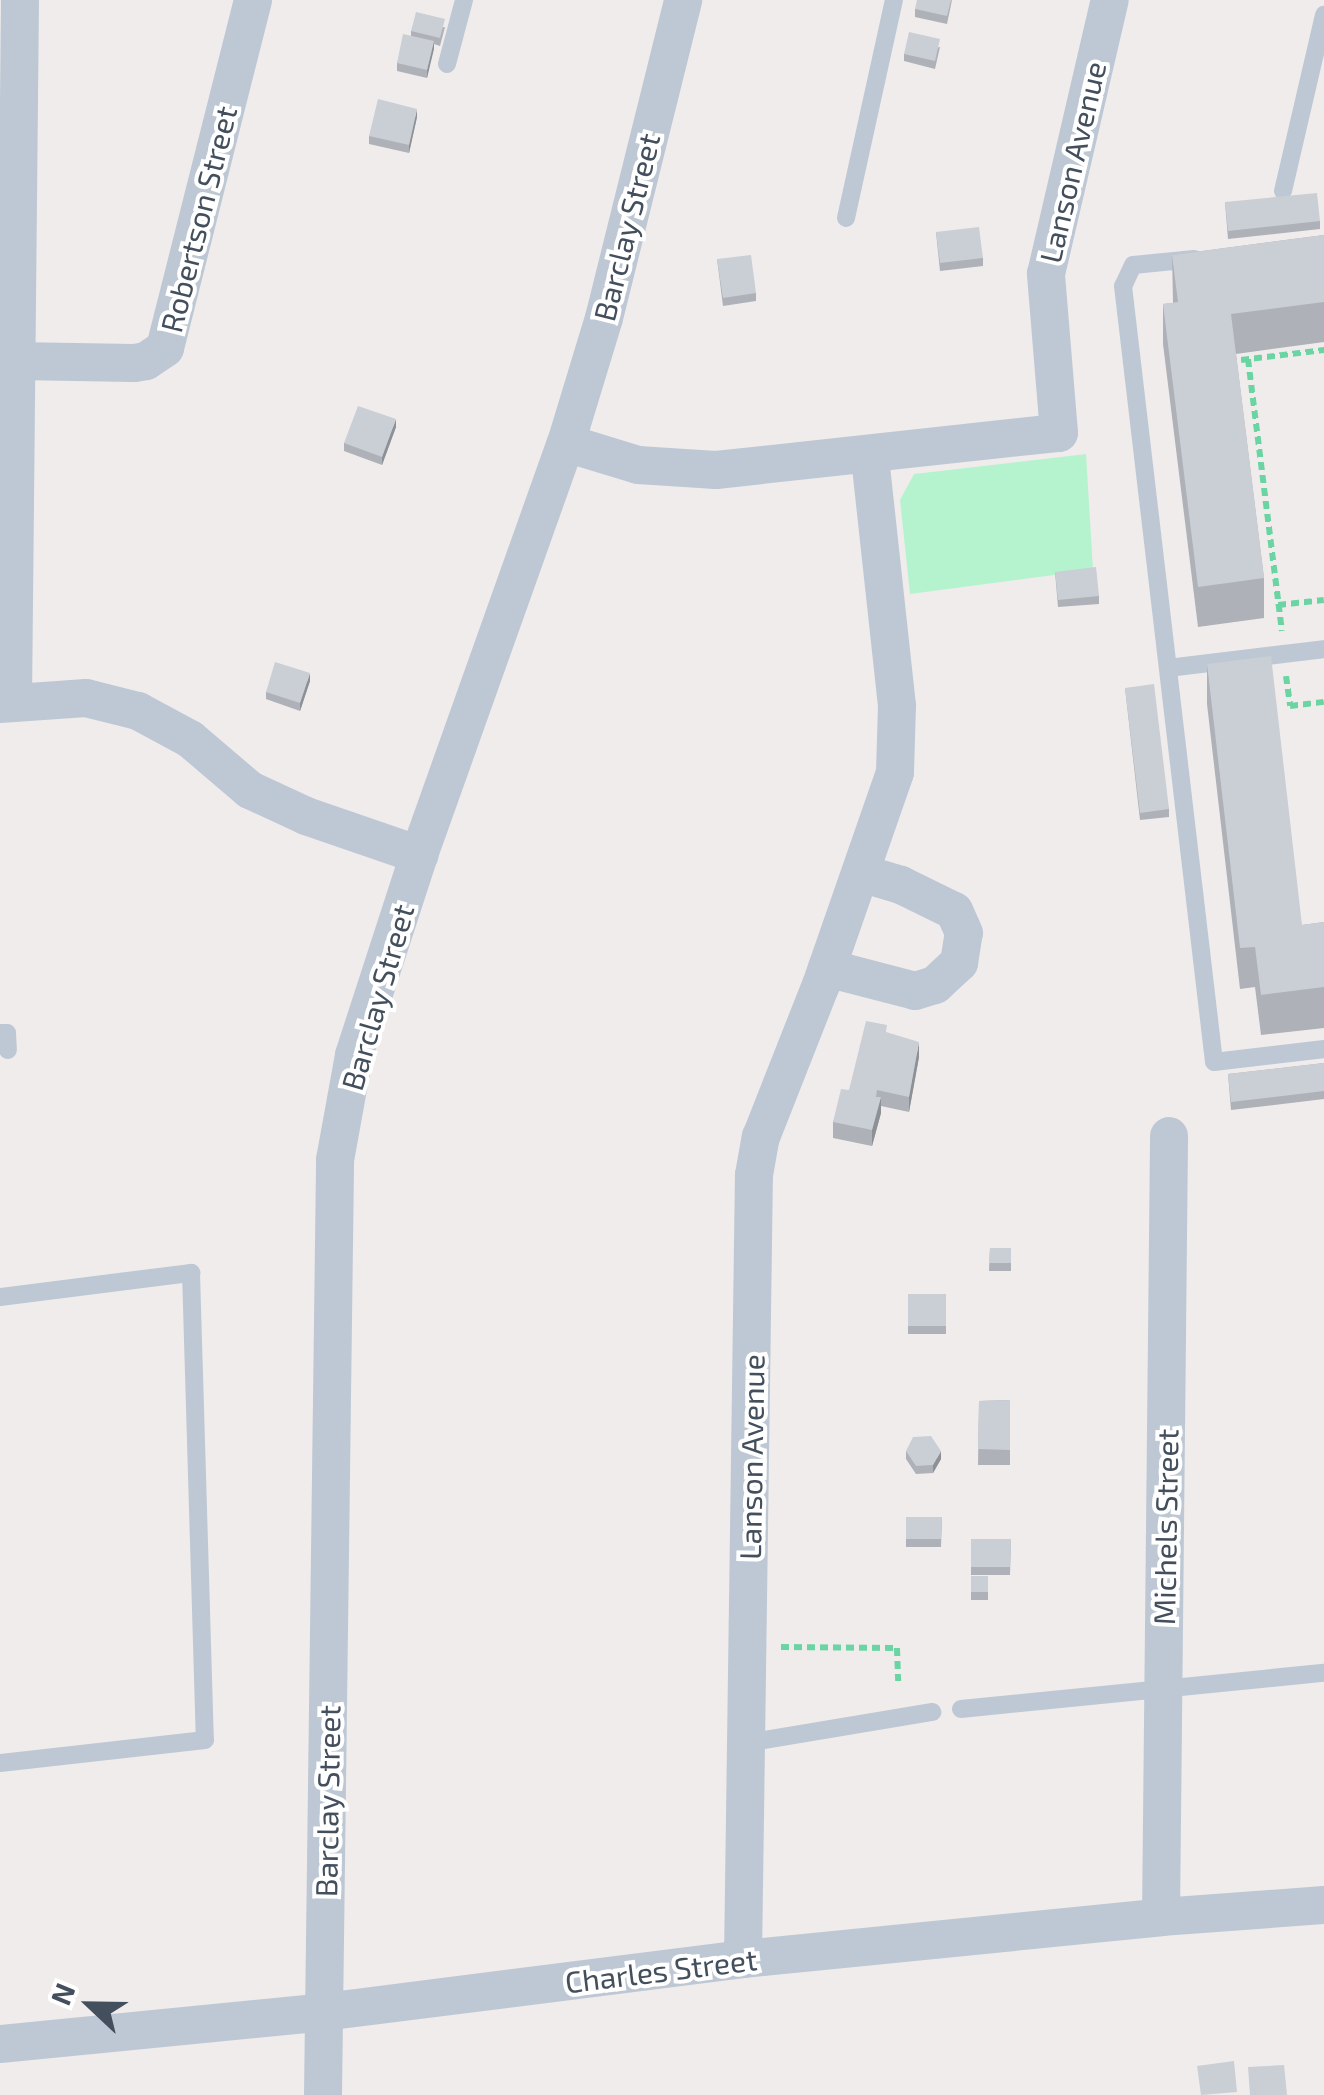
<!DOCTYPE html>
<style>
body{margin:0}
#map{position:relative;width:1324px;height:2095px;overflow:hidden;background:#f0ecec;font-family:"Exo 2",sans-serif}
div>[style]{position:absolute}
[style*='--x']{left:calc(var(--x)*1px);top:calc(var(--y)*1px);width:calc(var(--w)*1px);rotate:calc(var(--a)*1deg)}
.green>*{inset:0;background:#b5f3cf}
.path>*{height:6px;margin-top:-3px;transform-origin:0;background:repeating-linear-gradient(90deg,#6ad4a3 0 8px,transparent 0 13px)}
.service>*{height:18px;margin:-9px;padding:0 9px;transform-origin:9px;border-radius:9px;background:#bec8d4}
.minor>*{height:38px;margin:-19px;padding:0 19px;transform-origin:19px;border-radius:19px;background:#bec8d4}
.wall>*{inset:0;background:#aeb1b7}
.shaded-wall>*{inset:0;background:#8d9095}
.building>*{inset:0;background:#caced5}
span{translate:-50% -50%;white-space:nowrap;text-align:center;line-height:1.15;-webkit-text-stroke:8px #fff;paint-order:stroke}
.street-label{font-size:30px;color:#434f5c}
.north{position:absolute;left:40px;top:1955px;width:100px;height:100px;-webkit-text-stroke:8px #fff;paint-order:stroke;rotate:292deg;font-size:28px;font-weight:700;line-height:40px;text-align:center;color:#434f5c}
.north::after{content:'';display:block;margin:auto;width:35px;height:45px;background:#434f5c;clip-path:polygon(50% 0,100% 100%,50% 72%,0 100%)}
</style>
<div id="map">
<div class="green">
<i style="clip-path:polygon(1086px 454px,1093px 570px,910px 594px,900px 500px,914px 474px)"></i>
</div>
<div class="path">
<i style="--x:1248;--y:359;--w:274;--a:82.9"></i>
<i style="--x:1241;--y:360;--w:84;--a:-6.9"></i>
<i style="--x:1278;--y:605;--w:46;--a:-6.2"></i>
<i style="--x:1286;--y:676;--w:30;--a:82"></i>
<i style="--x:1290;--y:706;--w:34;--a:-7"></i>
<i style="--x:781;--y:1647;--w:116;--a:0.5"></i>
<i style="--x:897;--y:1648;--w:33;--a:88"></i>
</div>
<div class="service">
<i style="--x:447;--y:64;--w:66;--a:-75.1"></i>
<i style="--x:1283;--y:191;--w:181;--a:-76.9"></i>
<i style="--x:846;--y:218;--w:223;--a:-77.6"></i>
<i style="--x:1194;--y:259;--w:61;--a:174.4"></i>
<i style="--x:1133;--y:265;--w:23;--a:115"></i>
<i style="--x:1123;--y:286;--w:781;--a:83.31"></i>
<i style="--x:1214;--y:1062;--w:111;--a:-6.7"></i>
<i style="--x:1168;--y:668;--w:157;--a:-6.9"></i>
<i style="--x:0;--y:1033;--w:7;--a:0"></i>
<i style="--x:7;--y:1033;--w:17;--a:87"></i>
<i style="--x:0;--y:1297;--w:193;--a:-7.2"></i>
<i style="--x:191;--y:1273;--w:467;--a:88.3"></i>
<i style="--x:205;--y:1740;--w:206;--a:173.6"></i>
<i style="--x:961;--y:1709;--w:365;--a:-5.7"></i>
<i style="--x:747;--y:1743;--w:188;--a:-9.5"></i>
</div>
<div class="minor">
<i style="--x:16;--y:361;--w:118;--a:1"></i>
<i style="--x:134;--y:363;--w:12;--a:-9"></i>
<i style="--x:146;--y:361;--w:23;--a:-34"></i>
<i style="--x:165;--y:348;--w:359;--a:-75.8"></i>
<i style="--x:566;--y:443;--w:75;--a:17"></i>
<i style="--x:638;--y:465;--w:78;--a:3.7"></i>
<i style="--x:716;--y:470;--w:345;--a:-6.2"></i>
<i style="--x:1059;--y:433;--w:160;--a:-94.7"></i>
<i style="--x:1046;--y:274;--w:281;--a:-76.9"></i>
<i style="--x:13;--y:703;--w:703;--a:-89.43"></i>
<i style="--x:0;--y:704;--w:86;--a:-4"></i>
<i style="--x:86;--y:698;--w:54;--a:14"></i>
<i style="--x:138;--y:711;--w:59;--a:28.3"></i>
<i style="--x:190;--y:739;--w:79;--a:40.4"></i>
<i style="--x:250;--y:790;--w:62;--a:24.9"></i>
<i style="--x:306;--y:816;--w:120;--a:19"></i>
<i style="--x:827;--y:968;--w:91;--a:14.6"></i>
<i style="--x:915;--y:991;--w:21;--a:-17"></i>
<i style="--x:935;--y:985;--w:33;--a:-43"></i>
<i style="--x:959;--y:963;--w:30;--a:-81"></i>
<i style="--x:964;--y:933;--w:24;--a:-114"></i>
<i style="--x:954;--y:911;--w:59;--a:-153.9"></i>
<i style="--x:901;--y:885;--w:42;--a:-163.3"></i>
<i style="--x:1161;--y:1917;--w:781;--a:-89.41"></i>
<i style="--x:743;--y:1959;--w:784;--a:-89.2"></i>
<i style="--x:754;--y:1175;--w:39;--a:-80"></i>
<i style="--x:761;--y:1137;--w:163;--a:-68.5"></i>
<i style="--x:821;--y:985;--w:225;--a:-70.8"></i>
<i style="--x:895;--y:772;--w:66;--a:-88.3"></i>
<i style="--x:897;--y:706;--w:251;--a:-96.2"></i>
<i style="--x:0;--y:2044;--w:326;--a:-5.6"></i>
<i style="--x:324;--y:2012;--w:422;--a:-7.2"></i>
<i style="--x:743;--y:1959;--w:420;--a:-5.7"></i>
<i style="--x:1161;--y:1917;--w:163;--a:-4.2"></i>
<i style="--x:323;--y:2095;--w:935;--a:-89.26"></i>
<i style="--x:335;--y:1160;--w:107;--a:-79.7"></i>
<i style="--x:354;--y:1055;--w:210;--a:-72"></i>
<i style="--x:419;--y:855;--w:437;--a:-70.4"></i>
<i style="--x:566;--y:443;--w:131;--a:-73.1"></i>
<i style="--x:604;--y:318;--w:328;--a:-76"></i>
</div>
<div class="wall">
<i style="clip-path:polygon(952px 0,947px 24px,915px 17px,915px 9px)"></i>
<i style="clip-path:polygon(445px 27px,440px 46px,434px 44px,427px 78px,397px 71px,397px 63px,411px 36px,411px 31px)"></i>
<i style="clip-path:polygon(940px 47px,935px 69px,904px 61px,904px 54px)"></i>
<i style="clip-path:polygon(417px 117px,409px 153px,369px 144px,369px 136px)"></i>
<i style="clip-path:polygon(1225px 202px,1320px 221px,1320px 229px,1228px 239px)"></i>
<i style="clip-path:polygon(936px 232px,983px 258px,983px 266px,940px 271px)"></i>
<i style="clip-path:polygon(1324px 235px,1324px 342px,1236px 354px,1264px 578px,1264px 618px,1198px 627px,1163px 344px,1163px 304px,1173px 303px,1172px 255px)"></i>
<i style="clip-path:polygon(717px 259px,756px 293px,756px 301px,723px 306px)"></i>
<i style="clip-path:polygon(396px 427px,382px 465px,344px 451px,344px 443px)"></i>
<i style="clip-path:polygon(1055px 572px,1099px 596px,1099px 604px,1058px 607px)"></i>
<i style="clip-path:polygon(1207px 664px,1302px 925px,1324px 922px,1324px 1028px,1261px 1035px,1255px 987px,1240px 989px,1207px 704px)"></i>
<i style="clip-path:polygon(310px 681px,300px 711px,266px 699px,266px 692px)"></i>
<i style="clip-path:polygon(1125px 688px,1169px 809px,1169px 817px,1140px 820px)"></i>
<i style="clip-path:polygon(887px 1033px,919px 1057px,909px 1112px,881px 1106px,881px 1113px,872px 1146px,833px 1138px,833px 1122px,849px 1090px)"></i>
<i style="clip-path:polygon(1324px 1063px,1324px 1099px,1231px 1110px,1228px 1074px)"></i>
<i style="clip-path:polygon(990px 1248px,1011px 1248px,1011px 1271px,989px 1271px)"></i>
<i style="clip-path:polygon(908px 1294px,946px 1294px,946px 1334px,908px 1334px)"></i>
<i style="clip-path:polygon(1010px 1400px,1010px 1465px,978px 1465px,979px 1401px)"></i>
<i style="clip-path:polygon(906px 1451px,941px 1459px,933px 1473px,916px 1474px,906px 1459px)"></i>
<i style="clip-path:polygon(906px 1517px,942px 1517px,941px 1547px,906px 1547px)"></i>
<i style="clip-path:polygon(971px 1539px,1011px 1539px,1010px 1575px,971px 1575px)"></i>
<i style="clip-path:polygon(971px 1576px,988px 1576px,988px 1600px,971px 1600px)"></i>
</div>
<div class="shaded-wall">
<i style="clip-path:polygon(434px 41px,434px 49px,427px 78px,427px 70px)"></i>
<i style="clip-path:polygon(417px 109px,417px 117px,409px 153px,409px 145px)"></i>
<i style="clip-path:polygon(396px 419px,396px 427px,382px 465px,382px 457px)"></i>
<i style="clip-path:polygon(310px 673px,310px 681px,300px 711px,300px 703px)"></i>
<i style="clip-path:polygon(919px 1042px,919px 1057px,909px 1112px,909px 1097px)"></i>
<i style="clip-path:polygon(881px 1097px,881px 1113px,872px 1146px,872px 1130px)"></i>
<i style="clip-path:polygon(941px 1451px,941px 1459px,933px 1473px,933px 1465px)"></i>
</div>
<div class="building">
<i style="clip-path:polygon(917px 0,951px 0,947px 16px,915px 9px)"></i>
<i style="clip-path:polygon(416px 12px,445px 19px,440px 38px,411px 31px)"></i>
<i style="clip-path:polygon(909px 32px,940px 39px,935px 61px,904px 54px)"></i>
<i style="clip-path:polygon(403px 34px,434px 41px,427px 70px,397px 63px)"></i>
<i style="clip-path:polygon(378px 99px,417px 109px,409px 145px,369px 136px)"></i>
<i style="clip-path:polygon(1317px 193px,1320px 221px,1228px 231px,1225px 202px)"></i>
<i style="clip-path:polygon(979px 227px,983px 258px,940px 263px,936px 232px)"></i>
<i style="clip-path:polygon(1324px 235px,1324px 302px,1231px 314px,1264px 578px,1198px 587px,1163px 304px,1178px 302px,1172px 255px)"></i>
<i style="clip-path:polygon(751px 255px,756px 293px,723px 298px,717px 259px)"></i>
<i style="clip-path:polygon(358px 406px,396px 419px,382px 457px,344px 443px)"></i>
<i style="clip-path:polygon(1096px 567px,1099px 596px,1058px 600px,1055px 572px)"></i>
<i style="clip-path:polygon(1271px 656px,1302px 925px,1324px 922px,1324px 987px,1261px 995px,1255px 947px,1240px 948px,1207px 664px)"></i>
<i style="clip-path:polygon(275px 662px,310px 673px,300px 703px,266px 692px)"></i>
<i style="clip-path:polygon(1154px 684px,1169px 809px,1140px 813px,1125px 688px)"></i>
<i style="clip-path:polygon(866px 1021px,887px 1025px,886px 1032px,919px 1042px,909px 1097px,877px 1090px,876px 1097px,881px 1097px,872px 1130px,833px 1122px,841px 1089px,849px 1090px)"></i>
<i style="clip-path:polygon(1324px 1063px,1324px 1091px,1231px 1102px,1228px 1074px)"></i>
<i style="clip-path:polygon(990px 1248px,1011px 1248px,1011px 1263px,989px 1263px)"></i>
<i style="clip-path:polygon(908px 1294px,946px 1294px,946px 1326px,908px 1326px)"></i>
<i style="clip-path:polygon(1010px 1400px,1010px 1450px,978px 1449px,979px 1401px)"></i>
<i style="clip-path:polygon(931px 1436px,941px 1451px,933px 1465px,916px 1466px,906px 1451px,913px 1437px)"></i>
<i style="clip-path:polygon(906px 1517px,942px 1517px,941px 1539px,906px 1539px)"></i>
<i style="clip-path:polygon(971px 1539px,1011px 1539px,1010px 1567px,971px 1567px)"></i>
<i style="clip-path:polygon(971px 1576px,988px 1576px,988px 1592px,971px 1592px)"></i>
<i style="clip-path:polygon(1234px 2061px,1237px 2092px,1201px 2095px,1197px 2066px)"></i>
<i style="clip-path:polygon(1284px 2065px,1287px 2095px,1250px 2095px,1248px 2067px)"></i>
</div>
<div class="street-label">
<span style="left:1072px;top:162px;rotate:-77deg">Lanson Avenue</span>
<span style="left:198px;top:219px;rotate:-76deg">Robertson Street</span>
<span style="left:626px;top:227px;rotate:-76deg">Barclay Street</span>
<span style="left:377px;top:997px;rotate:-74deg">Barclay Street</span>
<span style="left:751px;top:1457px;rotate:-89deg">Lanson Avenue</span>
<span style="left:1165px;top:1527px;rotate:-89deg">Michels Street</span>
<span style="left:327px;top:1801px;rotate:-89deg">Barclay Street</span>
<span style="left:661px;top:1970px;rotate:-7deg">Charles Street</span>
</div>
<div class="north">N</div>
</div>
